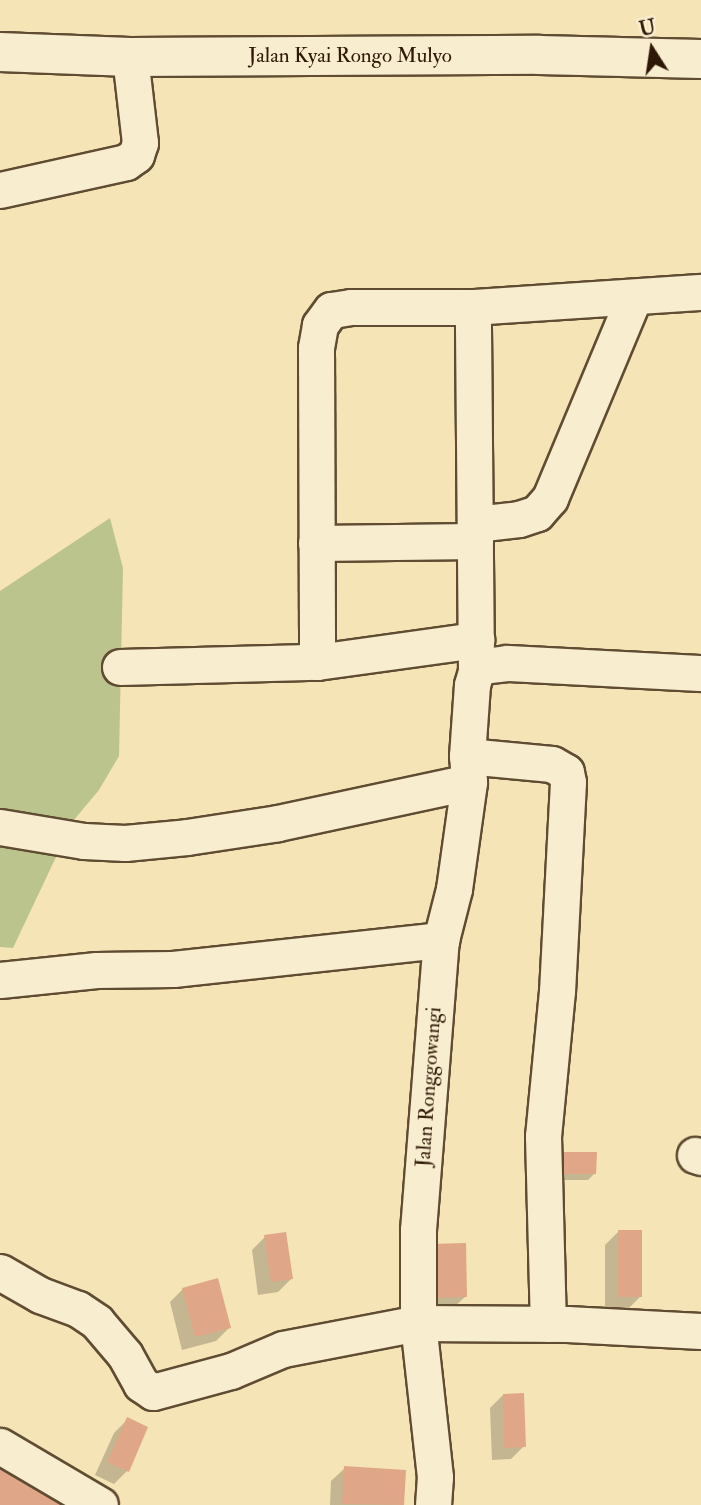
<!DOCTYPE html>
<style>
body{margin:0}
#map{position:relative;width:701px;height:1505px;overflow:hidden;background:#f5e4b5;font-family:"IM FELL Double Pica",serif}
div>[style]{position:absolute}
[style*='--x']{left:calc(var(--x)*1px);top:calc(var(--y)*1px);width:calc(var(--w)*1px);rotate:calc(var(--a)*1deg)}
.green>*{inset:0;background:#bcc48d}
.shadow>*{inset:0;background:#0003}
.building>*{inset:0;background:#dfa787}
.roads{filter:drop-shadow(2px 0 #604c32) drop-shadow(-2px 0 #604c32) drop-shadow(0 2px #604c32) drop-shadow(0 -2px #604c32)}
.minor>*{height:35px;margin:-17.5px;padding:0 17.5px;transform-origin:17.5px;border-radius:17.5px;background:#f8edcf}
.tertiary>*{height:38px;margin:-19px;padding:0 19px;transform-origin:19px;border-radius:19px;background:#f8edcf}
span{translate:-50% -50%;white-space:nowrap;text-align:center;line-height:1.15;-webkit-text-stroke:7px #f8edcf;paint-order:stroke}
.street-label{font-size:21px;color:#2f1906}
.north{position:absolute;left:617px;top:14px;width:70px;height:70px;-webkit-text-stroke:5px #f8edcf;paint-order:stroke;rotate:348deg;font-size:19px;font-weight:700;line-height:28px;text-align:center;color:#2f1906}
.north::after{content:'';display:block;margin:auto;width:24px;height:32px;background:#2f1906;clip-path:polygon(50% 0,100% 100%,50% 72%,0 100%)}
</style>
<div id="map">
<div class="green">
<i style="clip-path:polygon(110px 518px,123px 568px,119px 756px,99px 790px,73px 821px,13px 948px,0 947px,0 591px)"></i>
</div>
<div class="shadow">
<i style="clip-path:polygon(595px 1154px,595px 1173px,588px 1180px,550px 1180px)"></i>
<i style="clip-path:polygon(618px 1232px,640px 1297px,627px 1310px,605px 1310px,605px 1245px)"></i>
<i style="clip-path:polygon(265px 1237px,292px 1278px,278px 1292px,258px 1295px,252px 1250px)"></i>
<i style="clip-path:polygon(417px 1259px,466px 1296px,452px 1309px,418px 1311px)"></i>
<i style="clip-path:polygon(183px 1289px,229px 1328px,216px 1341px,182px 1350px,170px 1302px)"></i>
<i style="clip-path:polygon(503px 1395px,524px 1446px,511px 1459px,492px 1460px,490px 1408px)"></i>
<i style="clip-path:polygon(127px 1420px,127px 1471px,114px 1484px,95px 1475px,114px 1433px)"></i>
<i style="clip-path:polygon(345px 1468px,404px 1472px,402px 1505px,330px 1505px,331px 1481px)"></i>
</div>
<div class="building">
<i style="clip-path:polygon(555px 1152px,597px 1152px,596px 1174px,555px 1174px)"></i>
<i style="clip-path:polygon(618px 1230px,642px 1230px,642px 1297px,617px 1297px)"></i>
<i style="clip-path:polygon(286px 1232px,293px 1279px,271px 1282px,264px 1235px)"></i>
<i style="clip-path:polygon(466px 1243px,467px 1297px,431px 1298px,429px 1244px)"></i>
<i style="clip-path:polygon(218px 1278px,231px 1328px,195px 1337px,182px 1288px)"></i>
<i style="clip-path:polygon(524px 1393px,526px 1447px,504px 1448px,503px 1394px)"></i>
<i style="clip-path:polygon(127px 1417px,148px 1427px,129px 1472px,107px 1462px)"></i>
<i style="clip-path:polygon(0 1461px,71px 1505px,0 1505px)"></i>
<i style="clip-path:polygon(344px 1466px,406px 1470px,404px 1505px,342px 1504px)"></i>
</div>
<div class="roads">
<div class="minor">
<i style="--x:0;--y:190;--w:129;--a:-12.5"></i>
<i style="--x:126;--y:162;--w:12;--a:-35"></i>
<i style="--x:136;--y:155;--w:13;--a:-72"></i>
<i style="--x:140;--y:143;--w:87;--a:-96.6"></i>
<i style="--x:473;--y:307;--w:122;--a:180"></i>
<i style="--x:351;--y:307;--w:20;--a:171"></i>
<i style="--x:331;--y:310;--w:19;--a:126"></i>
<i style="--x:320;--y:325;--w:23;--a:100"></i>
<i style="--x:316;--y:348;--w:314;--a:89.8"></i>
<i style="--x:317;--y:662;--w:161;--a:-7.9"></i>
<i style="--x:475;--y:524;--w:44;--a:-6.5"></i>
<i style="--x:519;--y:519;--w:19;--a:-18"></i>
<i style="--x:537;--y:513;--w:20;--a:-49"></i>
<i style="--x:550;--y:498;--w:218;--a:-67.3"></i>
<i style="--x:316;--y:543;--w:159;--a:-0.7"></i>
<i style="--x:120;--y:667;--w:197;--a:-1.5"></i>
<i style="--x:476;--y:671;--w:364;--a:-90.5"></i>
<i style="--x:473;--y:307;--w:228;--a:-3.8"></i>
<i style="--x:467;--y:756;--w:71;--a:-86"></i>
<i style="--x:472;--y:685;--w:15;--a:-74"></i>
<i style="--x:476;--y:671;--w:9;--a:-36"></i>
<i style="--x:483;--y:666;--w:24;--a:-7"></i>
<i style="--x:507;--y:663;--w:194;--a:3"></i>
<i style="--x:0;--y:827;--w:85;--a:9.5"></i>
<i style="--x:84;--y:841;--w:41;--a:2.8"></i>
<i style="--x:125;--y:843;--w:62;--a:-5.5"></i>
<i style="--x:187;--y:837;--w:92;--a:-8.7"></i>
<i style="--x:278;--y:823;--w:195;--a:-12.1"></i>
<i style="--x:0;--y:980;--w:97;--a:-5.9"></i>
<i style="--x:96;--y:970;--w:77;--a:-0.7"></i>
<i style="--x:173;--y:969;--w:270;--a:-6.2"></i>
<i style="--x:695;--y:1155;--w:6;--a:18"></i>
<i style="--x:0;--y:1272;--w:46;--a:29.9"></i>
<i style="--x:40;--y:1295;--w:40;--a:20.2"></i>
<i style="--x:78;--y:1309;--w:23;--a:34"></i>
<i style="--x:97;--y:1322;--w:43;--a:49.7"></i>
<i style="--x:125;--y:1355;--w:33;--a:61"></i>
<i style="--x:141;--y:1384;--w:14;--a:34"></i>
<i style="--x:153;--y:1392;--w:81;--a:-15.1"></i>
<i style="--x:231;--y:1371;--w:56;--a:-22.9"></i>
<i style="--x:283;--y:1349;--w:137;--a:-10.9"></i>
<i style="--x:418;--y:1323;--w:149;--a:0.4"></i>
<i style="--x:567;--y:1324;--w:134;--a:3"></i>
<i style="--x:0;--y:1446;--w:116;--a:30.5"></i>
<i style="--x:433;--y:1505;--w:28;--a:-86"></i>
<i style="--x:435;--y:1477;--w:155;--a:-96.3"></i>
<i style="--x:418;--y:1323;--w:93;--a:-90"></i>
<i style="--x:418;--y:1230;--w:291;--a:-85.5"></i>
<i style="--x:441;--y:940;--w:53;--a:-75.7"></i>
<i style="--x:454;--y:889;--w:108;--a:-82"></i>
<i style="--x:469;--y:782;--w:26;--a:-94"></i>
<i style="--x:467;--y:756;--w:85;--a:5.4"></i>
<i style="--x:552;--y:764;--w:16;--a:30"></i>
<i style="--x:566;--y:772;--w:10;--a:79"></i>
<i style="--x:568;--y:782;--w:209;--a:93"></i>
<i style="--x:557;--y:991;--w:146;--a:95.5"></i>
<i style="--x:543;--y:1136;--w:188;--a:88.5"></i>
</div>
<div class="tertiary">
<i style="--x:0;--y:52;--w:130;--a:2.2"></i>
<i style="--x:130;--y:57;--w:409;--a:-0.3"></i>
<i style="--x:539;--y:55;--w:162;--a:1.4"></i>
</div>
</div>
<div class="street-label">
<span style="left:350px;top:56px">Jalan Kyai Rongo Mulyo</span>
<span style="left:429px;top:1087px;rotate:-86deg">Jalan Ronggowangi</span>
</div>
<div class="north">U</div>
</div>
